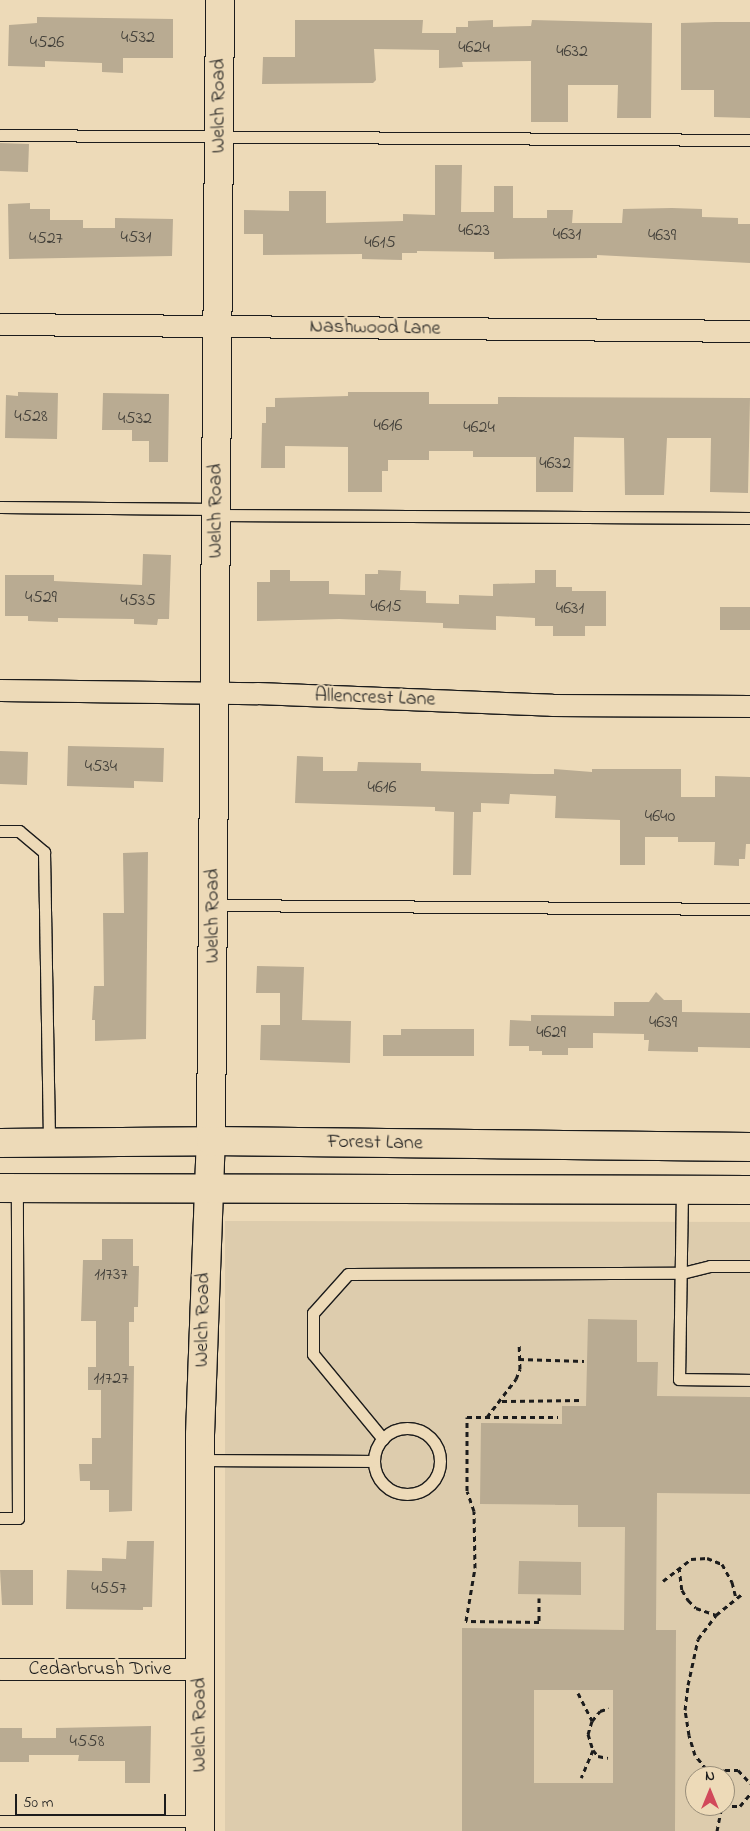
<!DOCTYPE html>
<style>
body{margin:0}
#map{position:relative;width:750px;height:1831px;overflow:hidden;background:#eddab8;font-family:"Indie Flower",sans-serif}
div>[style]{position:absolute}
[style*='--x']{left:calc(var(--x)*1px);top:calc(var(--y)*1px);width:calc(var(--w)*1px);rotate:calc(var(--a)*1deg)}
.built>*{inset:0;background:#ddccad}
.building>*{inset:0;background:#b9ab92}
.path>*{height:3px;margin-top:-1.5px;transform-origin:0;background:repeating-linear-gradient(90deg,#1c1c1c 0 5px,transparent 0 9px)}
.roads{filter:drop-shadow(1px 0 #1c1c1c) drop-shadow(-1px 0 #1c1c1c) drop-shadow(0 1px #1c1c1c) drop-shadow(0 -1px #1c1c1c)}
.service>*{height:11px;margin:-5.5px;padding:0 5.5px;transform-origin:5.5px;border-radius:5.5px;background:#eddab8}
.service>.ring{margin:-5.5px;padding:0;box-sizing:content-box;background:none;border:11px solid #eddab8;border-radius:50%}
.minor>*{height:21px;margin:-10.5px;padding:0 10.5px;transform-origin:10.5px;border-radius:10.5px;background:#eddab8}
.tertiary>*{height:28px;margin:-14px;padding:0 14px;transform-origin:14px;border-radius:14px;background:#eddab8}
.secondary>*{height:28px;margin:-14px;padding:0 14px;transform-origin:14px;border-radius:14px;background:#eddab8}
span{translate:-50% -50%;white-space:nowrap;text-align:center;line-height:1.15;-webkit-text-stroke:4px #eddab8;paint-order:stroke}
.number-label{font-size:18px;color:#43403a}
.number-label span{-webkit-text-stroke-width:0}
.street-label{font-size:20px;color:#1c1c1c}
.north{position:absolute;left:685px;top:1766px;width:50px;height:50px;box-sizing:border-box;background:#eddab8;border:1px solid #998e7a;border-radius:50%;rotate:0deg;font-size:14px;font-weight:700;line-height:20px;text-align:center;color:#1c1c1c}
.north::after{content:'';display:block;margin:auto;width:18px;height:22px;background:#d1495b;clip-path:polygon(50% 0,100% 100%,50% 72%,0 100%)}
.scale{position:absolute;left:15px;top:1794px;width:151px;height:22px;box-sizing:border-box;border:2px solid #1c1c1c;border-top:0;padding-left:6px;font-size:15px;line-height:18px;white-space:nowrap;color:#1c1c1c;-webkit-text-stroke:4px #eddab8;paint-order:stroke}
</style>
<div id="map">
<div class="built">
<i style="clip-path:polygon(evenodd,225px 1221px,750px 1222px,750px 1831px,225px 1831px,225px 1221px,695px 1776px,725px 1776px,725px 1806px,695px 1806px,695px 1776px)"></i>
</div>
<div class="building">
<i style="clip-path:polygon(37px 17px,173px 19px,173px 58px,123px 58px,123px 73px,102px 72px,102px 63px,45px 61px,45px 67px,8px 66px,9px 25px,37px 23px)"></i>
<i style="clip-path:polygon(295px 20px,423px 20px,422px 33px,456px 33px,456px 27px,468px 27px,468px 21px,493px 20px,493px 27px,531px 26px,532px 20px,652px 23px,651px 118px,617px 118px,618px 85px,568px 85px,568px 122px,531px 122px,531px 61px,462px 62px,463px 67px,439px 68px,439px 50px,374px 49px,376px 80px,373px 83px,262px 84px,263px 57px,295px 57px)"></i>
<i style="clip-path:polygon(715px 22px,750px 22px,750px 118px,714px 117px,714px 90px,681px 90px,681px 23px)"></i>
<i style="clip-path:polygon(0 143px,29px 144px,28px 172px,0 171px)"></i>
<i style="clip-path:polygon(435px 165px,462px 165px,461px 212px,494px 212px,494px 186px,513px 186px,513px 218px,547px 218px,547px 210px,573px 210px,572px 223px,622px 223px,623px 209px,672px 208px,702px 209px,702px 217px,738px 218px,738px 224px,750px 224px,750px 263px,597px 255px,597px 258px,494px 259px,494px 252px,417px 251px,417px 253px,402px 253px,402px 260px,362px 259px,362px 254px,263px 255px,263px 234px,244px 234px,244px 210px,289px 211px,289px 191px,326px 191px,326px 223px,403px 221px,403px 214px,435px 215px)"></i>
<i style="clip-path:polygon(30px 203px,30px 209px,50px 209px,50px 220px,83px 220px,83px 228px,115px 228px,115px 218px,173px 219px,172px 256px,9px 259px,8px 204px)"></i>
<i style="clip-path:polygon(18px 392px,58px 393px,57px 439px,5px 438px,6px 395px,18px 396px)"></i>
<i style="clip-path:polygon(348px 392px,429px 392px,429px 404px,498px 404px,498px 397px,750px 398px,748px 493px,710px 492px,711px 438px,667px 438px,664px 495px,625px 495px,624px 438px,574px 437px,573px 492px,536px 492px,536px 457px,473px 457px,473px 451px,429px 451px,429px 460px,388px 460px,388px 471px,382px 471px,382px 492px,348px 492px,348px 447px,285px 446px,285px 468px,261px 468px,262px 423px,266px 423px,266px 407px,275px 407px,275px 398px,348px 396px)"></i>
<i style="clip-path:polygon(103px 393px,169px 394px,168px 462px,149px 462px,149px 441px,132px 441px,132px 430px,102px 430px)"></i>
<i style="clip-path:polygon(143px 554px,171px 555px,169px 619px,158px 619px,157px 625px,134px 624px,134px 619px,58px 618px,58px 622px,28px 621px,28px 616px,5px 616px,5px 575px,54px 575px,54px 581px,142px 585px)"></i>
<i style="clip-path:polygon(270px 570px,290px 570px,290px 581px,329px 581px,329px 594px,365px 595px,365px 574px,378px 574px,378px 570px,401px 571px,400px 590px,426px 591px,426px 603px,459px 604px,459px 595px,493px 596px,493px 584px,535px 583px,535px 570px,556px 570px,556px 587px,572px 587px,572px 591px,606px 591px,606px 626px,585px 626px,585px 636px,553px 636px,553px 626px,535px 626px,535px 618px,496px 616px,496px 630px,443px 628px,443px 623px,339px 619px,257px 621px,257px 582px,270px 582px)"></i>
<i style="clip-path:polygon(720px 607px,750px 607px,750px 630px,720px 630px)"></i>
<i style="clip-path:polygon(68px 746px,164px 748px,163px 782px,134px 781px,134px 788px,67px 786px)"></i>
<i style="clip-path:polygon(0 751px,28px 752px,27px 785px,0 784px)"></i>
<i style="clip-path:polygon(297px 756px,323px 757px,323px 771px,357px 771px,358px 762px,421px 763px,421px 771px,534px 774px,554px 774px,554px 769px,592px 772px,592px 769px,681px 769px,681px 797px,715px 797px,715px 776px,750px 777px,750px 844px,746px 844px,745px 859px,739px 859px,739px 866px,714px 865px,715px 842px,678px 842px,678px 837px,645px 837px,645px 865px,620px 865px,620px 820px,555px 818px,556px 796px,510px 794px,509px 804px,481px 803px,481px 812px,473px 812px,471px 875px,453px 875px,454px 812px,435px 811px,435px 807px,295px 803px)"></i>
<i style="clip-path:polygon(148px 852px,146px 1039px,95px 1041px,95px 1020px,92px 1020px,94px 986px,104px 986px,103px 913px,124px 913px,123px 853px)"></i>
<i style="clip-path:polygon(257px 966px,304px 967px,302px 1020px,351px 1021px,350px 1063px,260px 1060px,261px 1025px,280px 1025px,280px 993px,256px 993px)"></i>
<i style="clip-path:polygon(656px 992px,664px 1000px,682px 1000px,682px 1012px,750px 1013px,750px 1048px,698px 1047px,698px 1052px,648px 1051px,649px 1040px,644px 1040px,644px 1034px,593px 1033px,593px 1048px,568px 1048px,568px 1055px,542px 1055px,542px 1051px,529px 1051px,529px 1046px,509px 1046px,510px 1020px,531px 1021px,531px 1015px,614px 1016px,614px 1002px,649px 1002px)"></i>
<i style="clip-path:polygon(401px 1029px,474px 1029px,474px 1056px,383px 1056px,383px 1035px,401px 1035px)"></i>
<i style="clip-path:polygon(102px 1239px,133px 1239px,133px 1266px,139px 1266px,138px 1307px,134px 1307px,134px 1322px,129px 1322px,129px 1366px,134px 1366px,132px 1511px,109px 1512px,109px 1490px,90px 1490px,90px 1481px,80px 1481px,79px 1464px,92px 1464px,92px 1438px,101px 1438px,101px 1390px,88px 1390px,88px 1367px,96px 1367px,96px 1321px,81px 1321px,83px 1260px,102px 1260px)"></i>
<i style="clip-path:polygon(evenodd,588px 1319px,637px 1320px,637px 1362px,658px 1362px,657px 1396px,750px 1397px,750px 1494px,657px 1493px,656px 1630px,676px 1630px,675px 1831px,462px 1831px,462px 1628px,624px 1630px,625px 1527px,578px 1527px,578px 1505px,480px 1504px,481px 1423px,562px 1424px,562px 1406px,586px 1406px,588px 1319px,534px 1690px,613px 1690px,613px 1783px,534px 1783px,534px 1690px)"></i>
<i style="clip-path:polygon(127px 1541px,154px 1541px,152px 1607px,143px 1607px,143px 1610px,66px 1609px,67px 1570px,102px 1571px,102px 1558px,126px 1559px)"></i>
<i style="clip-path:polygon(519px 1561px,581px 1562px,581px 1595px,518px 1594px)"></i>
<i style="clip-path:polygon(0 1570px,33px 1570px,33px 1605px,2px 1605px)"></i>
<i style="clip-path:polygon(151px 1726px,150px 1783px,125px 1783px,125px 1761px,78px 1761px,79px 1755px,29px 1755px,29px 1762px,0 1762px,0 1728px,22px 1728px,22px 1738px,56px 1738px,56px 1728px)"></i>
</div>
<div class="path">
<i style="--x:519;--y:1359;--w:65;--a:1.8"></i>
<i style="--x:502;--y:1401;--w:80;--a:-0.7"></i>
<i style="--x:487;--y:1417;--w:48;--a:-52.7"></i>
<i style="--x:516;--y:1379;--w:11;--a:-68"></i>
<i style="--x:520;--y:1369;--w:25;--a:-92"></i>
<i style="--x:679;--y:1567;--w:23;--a:83"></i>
<i style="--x:682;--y:1590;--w:12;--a:59"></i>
<i style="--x:688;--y:1600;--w:11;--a:45"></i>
<i style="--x:696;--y:1608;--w:21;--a:19"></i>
<i style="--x:663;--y:1581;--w:36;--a:-38"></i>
<i style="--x:691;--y:1559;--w:16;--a:-4"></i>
<i style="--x:707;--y:1558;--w:16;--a:22"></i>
<i style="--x:722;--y:1564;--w:21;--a:61"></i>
<i style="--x:732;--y:1582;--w:16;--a:76"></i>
<i style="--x:539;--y:1598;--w:24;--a:90"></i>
<i style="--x:539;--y:1622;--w:73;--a:-179.2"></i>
<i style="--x:466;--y:1621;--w:54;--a:-80.4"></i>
<i style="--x:475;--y:1568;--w:57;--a:-91"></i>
<i style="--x:474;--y:1511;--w:21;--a:-109"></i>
<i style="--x:467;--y:1491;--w:74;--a:-90"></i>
<i style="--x:467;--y:1417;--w:91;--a:0"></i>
<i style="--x:578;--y:1693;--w:31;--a:63"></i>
<i style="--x:592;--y:1721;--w:14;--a:107"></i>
<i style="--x:588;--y:1734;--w:17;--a:73"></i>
<i style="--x:593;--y:1750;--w:30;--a:113"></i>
<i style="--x:592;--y:1721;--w:13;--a:-51"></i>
<i style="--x:600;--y:1711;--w:9;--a:-18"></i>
<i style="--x:593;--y:1750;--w:8;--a:50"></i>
<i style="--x:598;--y:1756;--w:10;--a:11"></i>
<i style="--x:712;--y:1776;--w:27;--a:-129"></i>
<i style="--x:695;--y:1755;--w:21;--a:-107"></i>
<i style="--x:689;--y:1735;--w:25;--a:-99"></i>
<i style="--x:685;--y:1710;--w:25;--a:-83"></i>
<i style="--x:688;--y:1685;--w:47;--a:-77.7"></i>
<i style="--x:698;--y:1639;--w:30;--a:-53"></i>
<i style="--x:716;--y:1615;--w:35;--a:-39"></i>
<i style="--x:717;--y:1776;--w:10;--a:-37"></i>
<i style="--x:725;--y:1770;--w:13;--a:0"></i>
<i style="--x:738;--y:1770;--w:18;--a:47"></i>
<i style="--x:723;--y:1806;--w:17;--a:0"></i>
<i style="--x:740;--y:1806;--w:16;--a:-50"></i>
<i style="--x:717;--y:1831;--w:25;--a:-79"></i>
</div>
<div class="roads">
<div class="service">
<i style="--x:0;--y:135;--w:750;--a:0.38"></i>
<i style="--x:0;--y:507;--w:216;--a:0.5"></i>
<i style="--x:216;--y:515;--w:534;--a:0.32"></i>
<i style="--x:0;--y:831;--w:19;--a:0"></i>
<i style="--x:19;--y:831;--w:33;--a:40"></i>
<i style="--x:44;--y:852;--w:291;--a:89"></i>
<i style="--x:213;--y:905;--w:537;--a:0.43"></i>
<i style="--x:682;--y:1190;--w:189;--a:90.9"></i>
<i style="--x:679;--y:1379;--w:71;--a:0.8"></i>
<i class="ring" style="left:374px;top:1428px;width:55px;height:55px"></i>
<i style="--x:383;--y:1439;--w:110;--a:-129.5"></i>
<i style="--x:313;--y:1354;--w:41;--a:-90"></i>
<i style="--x:313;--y:1313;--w:52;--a:-48.1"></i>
<i style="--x:348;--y:1274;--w:334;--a:-0.2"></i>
<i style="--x:682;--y:1273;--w:29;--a:-14"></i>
<i style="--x:710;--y:1266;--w:40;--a:0"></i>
<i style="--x:200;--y:1460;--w:174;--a:0.3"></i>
<i style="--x:0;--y:1518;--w:18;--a:0"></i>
<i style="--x:18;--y:1518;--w:330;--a:-90.2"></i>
<i style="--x:0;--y:1821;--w:200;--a:0"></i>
</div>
<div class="minor">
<i style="--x:0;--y:324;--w:750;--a:0.53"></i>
<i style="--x:0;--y:690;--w:257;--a:0.7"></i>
<i style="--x:257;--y:693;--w:295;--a:2.3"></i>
<i style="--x:552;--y:705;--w:198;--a:0.3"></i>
<i style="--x:0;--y:1669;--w:200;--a:0"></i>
</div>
<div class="tertiary">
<i style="--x:200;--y:1831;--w:396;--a:-90"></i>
<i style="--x:200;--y:1435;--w:294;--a:-87.9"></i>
<i style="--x:211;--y:1141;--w:1141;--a:-89.55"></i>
</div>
<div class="secondary">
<i style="--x:0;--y:1143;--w:211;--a:-0.5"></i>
<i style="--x:211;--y:1141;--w:539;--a:0.64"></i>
<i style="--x:0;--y:1188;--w:750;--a:0.15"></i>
</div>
</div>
<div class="number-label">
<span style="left:138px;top:38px">4532</span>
<span style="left:47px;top:43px">4526</span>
<span style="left:474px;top:48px">4624</span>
<span style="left:572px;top:52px">4632</span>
<span style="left:474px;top:231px">4623</span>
<span style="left:567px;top:235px">4631</span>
<span style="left:662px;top:236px">4639</span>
<span style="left:136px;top:238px">4531</span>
<span style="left:46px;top:239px">4527</span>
<span style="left:380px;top:243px">4615</span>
<span style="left:31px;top:417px">4528</span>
<span style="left:135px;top:419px">4532</span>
<span style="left:388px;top:426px">4616</span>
<span style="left:479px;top:428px">4624</span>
<span style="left:555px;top:464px">4632</span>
<span style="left:41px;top:598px">4529</span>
<span style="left:138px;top:601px">4535</span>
<span style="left:386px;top:607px">4615</span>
<span style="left:570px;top:609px">4631</span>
<span style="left:101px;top:767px">4534</span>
<span style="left:382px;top:788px">4616</span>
<span style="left:660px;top:817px">4640</span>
<span style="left:663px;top:1023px">4639</span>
<span style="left:551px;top:1033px">4629</span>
<span style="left:111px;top:1275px">11737</span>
<span style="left:111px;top:1379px">11727</span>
<span style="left:109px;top:1589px">4557</span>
<span style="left:87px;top:1742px">4558</span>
</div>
<div class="street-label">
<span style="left:219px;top:106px;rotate:-90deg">Welch Road</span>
<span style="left:375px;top:328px;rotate:1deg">Nashwood Lane</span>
<span style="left:216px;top:511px;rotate:-90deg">Welch Road</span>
<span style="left:375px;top:698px;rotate:2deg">Allencrest Lane</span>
<span style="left:213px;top:916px;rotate:-90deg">Welch Road</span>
<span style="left:375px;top:1143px;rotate:1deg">Forest Lane</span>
<span style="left:203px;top:1320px;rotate:-89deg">Welch Road</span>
<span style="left:100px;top:1669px">Cedarbrush Drive</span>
<span style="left:200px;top:1725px;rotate:-90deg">Welch Road</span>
</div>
<div class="north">N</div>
<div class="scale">50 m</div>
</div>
